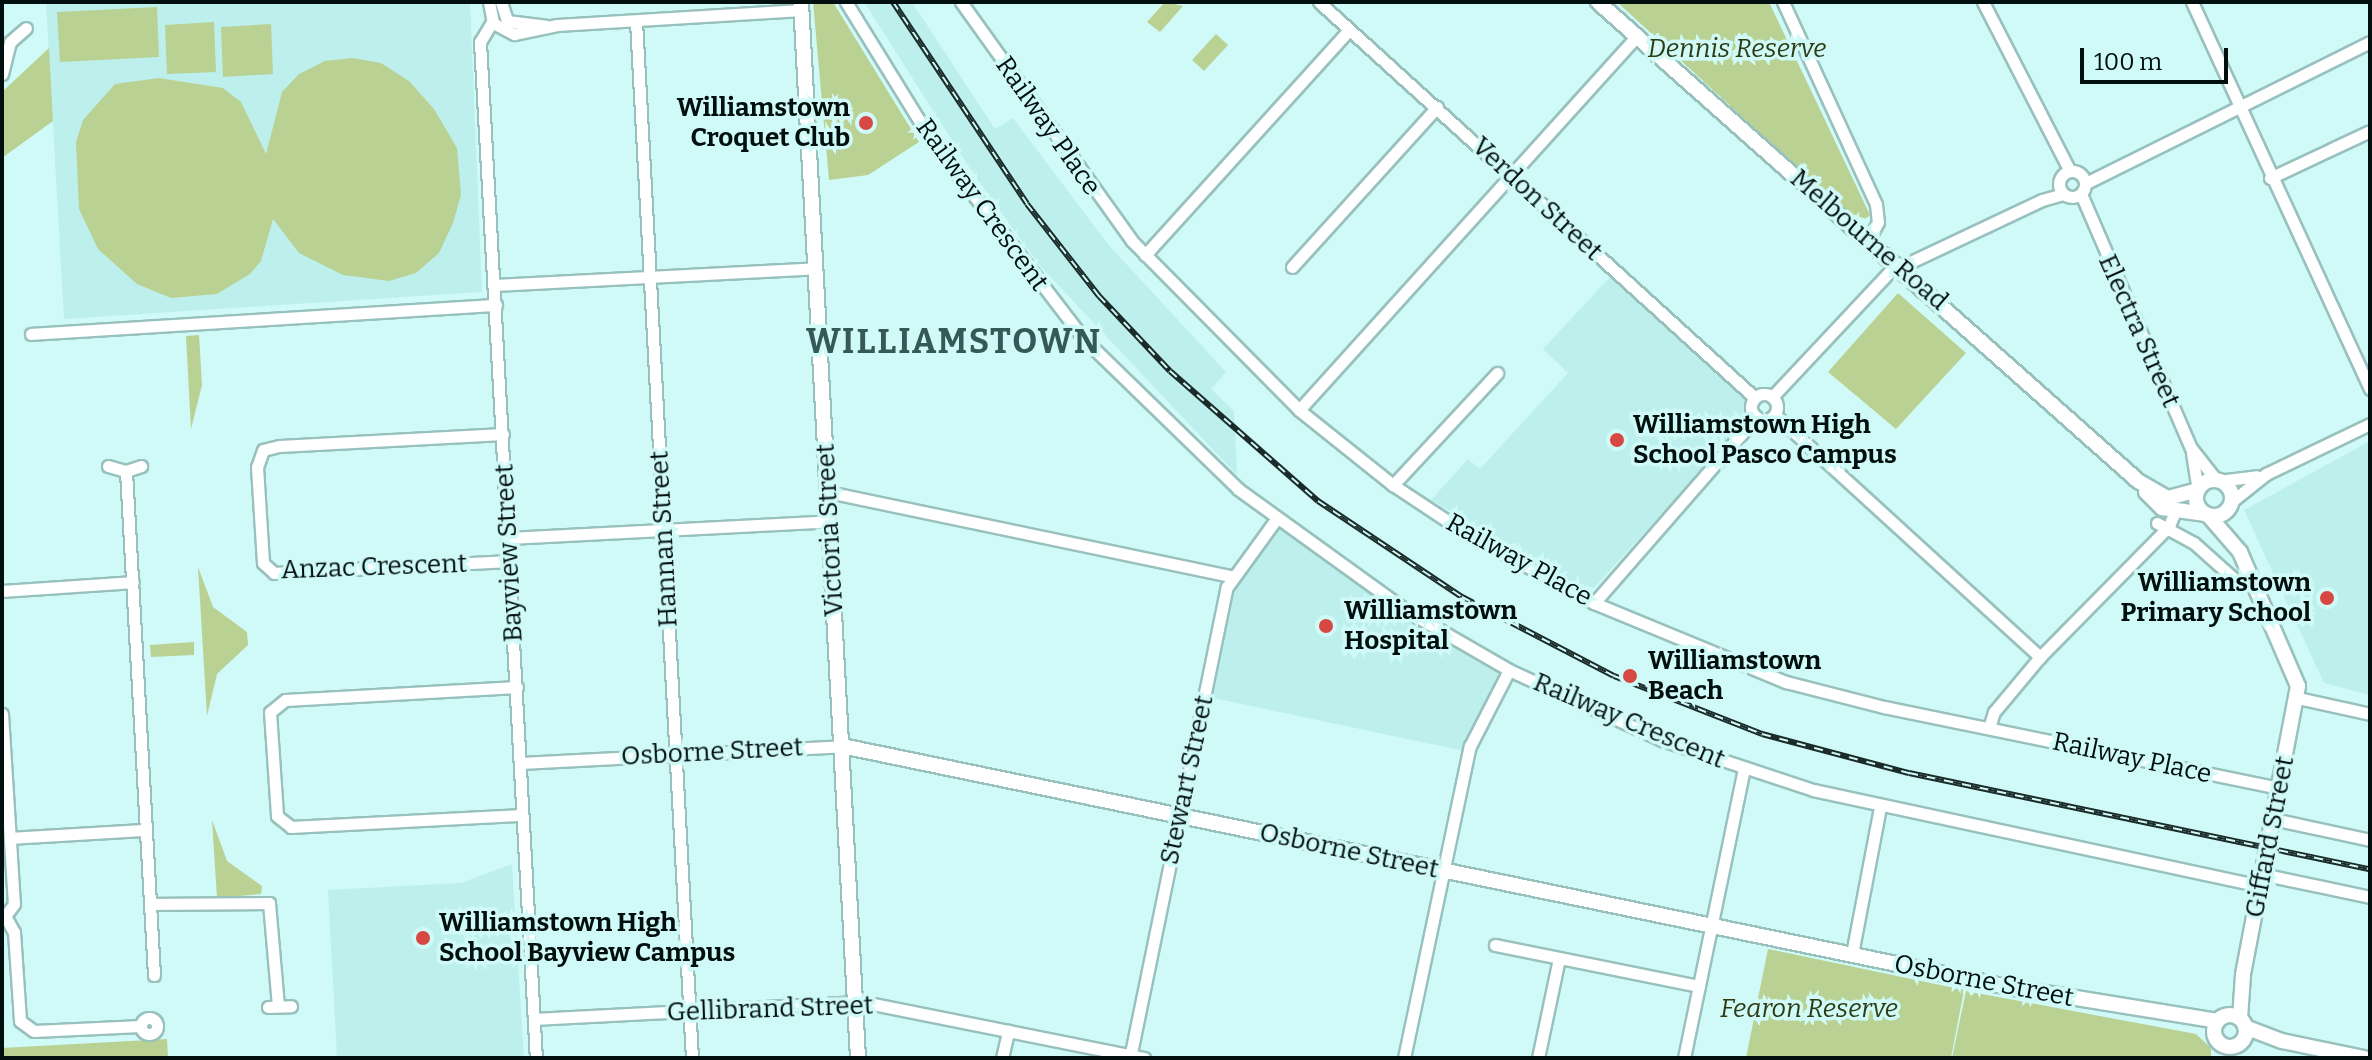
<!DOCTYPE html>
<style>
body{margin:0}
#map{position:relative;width:2372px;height:1060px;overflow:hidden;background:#d0faf7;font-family:Bitter,serif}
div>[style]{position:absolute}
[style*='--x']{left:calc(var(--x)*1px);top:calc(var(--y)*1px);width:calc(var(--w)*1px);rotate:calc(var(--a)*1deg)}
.built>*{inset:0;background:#bdf0ec}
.green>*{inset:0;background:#b9d193}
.roads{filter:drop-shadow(2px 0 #98c1be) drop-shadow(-2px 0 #98c1be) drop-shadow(0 2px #98c1be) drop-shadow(0 -2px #98c1be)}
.street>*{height:11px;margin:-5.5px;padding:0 5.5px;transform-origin:5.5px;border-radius:5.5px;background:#fff}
.street>.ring{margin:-5.5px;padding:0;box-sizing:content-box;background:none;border:11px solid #fff;border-radius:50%}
.secondary>*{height:14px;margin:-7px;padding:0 7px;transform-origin:7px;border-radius:7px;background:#fff}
.secondary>.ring{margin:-7px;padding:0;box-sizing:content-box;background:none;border:14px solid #fff;border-radius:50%}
.rail>*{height:6px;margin-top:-3px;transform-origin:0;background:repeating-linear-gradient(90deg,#d0faf7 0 9px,#1a2b2a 0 18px);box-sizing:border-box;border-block:2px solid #1a2b2a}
.dots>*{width:22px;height:22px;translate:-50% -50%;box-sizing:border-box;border:4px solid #d0faf7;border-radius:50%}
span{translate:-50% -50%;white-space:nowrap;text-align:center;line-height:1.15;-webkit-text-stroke:7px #d0faf7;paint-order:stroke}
.park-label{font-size:26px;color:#2e3b13;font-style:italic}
.poi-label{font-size:26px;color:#020f0f;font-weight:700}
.right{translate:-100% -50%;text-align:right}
.left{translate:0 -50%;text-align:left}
.street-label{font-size:26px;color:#020f0f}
.district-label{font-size:34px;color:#345957;font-weight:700;letter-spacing:2px}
.frame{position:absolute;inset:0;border:4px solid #020f0f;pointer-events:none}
.scale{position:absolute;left:2080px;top:48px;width:148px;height:36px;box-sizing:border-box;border:4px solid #020f0f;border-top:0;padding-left:10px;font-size:24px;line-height:28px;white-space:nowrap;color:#020f0f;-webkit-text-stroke:6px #d0faf7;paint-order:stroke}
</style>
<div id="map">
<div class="built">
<i style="clip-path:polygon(46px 2px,470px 2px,482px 292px,64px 319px)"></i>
<i style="clip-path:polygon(864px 2px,912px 2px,995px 129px,1013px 118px,1107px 243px,1226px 372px,1211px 389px,1234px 411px,1237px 475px,1041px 267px,976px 178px)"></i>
<i style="clip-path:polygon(1611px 276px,1746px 397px,1745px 422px,1594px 588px,1571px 581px,1431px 500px,1468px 459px,1480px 469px,1568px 373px,1543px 349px)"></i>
<i style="clip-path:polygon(2370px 441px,2370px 695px,2324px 683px,2244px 510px)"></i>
<i style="clip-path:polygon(1277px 518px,1407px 611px,1509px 670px,1469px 752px,1204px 696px,1226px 594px)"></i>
<i style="clip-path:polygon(512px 864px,524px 1058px,337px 1058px,328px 890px,461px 883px)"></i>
</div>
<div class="green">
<i style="clip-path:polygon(813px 2px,833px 2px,919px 142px,868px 175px,829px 180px)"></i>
<i style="clip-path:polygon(1165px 2px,1183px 6px,1160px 32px,1147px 22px)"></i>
<i style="clip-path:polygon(1617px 2px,1769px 2px,1870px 215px,1866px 219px,1846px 212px)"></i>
<i style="clip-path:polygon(157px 7px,159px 57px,60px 62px,57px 12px)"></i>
<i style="clip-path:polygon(214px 22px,216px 72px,167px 74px,165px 25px)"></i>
<i style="clip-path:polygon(271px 24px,273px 74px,223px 77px,221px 27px)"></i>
<i style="clip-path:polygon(1216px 34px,1228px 45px,1204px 71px,1192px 60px)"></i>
<i style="clip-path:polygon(49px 48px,53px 121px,2px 158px,2px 92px)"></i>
<i style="clip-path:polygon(352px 58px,381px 63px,409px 81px,434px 109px,457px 148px,461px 195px,453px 223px,439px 253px,416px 273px,389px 281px,343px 275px,299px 253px,273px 219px,261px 261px,250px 274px,217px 294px,171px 298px,137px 284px,98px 249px,79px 209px,76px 142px,83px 120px,115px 84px,159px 78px,223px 88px,241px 102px,266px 154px,282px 92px,299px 74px,325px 61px)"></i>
<i style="clip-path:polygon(1898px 293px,1966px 353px,1896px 429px,1828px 372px)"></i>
<i style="clip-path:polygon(199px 335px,202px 385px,191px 429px,186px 336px)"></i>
<i style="clip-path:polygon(198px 567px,213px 607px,247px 632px,248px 645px,217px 674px,207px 716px)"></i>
<i style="clip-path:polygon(194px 642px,194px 655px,151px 657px,150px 645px)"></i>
<i style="clip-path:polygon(212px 820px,227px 861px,262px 886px,261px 894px,217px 898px)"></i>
<i style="clip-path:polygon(1768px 949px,1964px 990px,1951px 1058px,1746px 1058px)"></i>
<i style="clip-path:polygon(1966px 991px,2196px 1034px,2211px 1048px,2211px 1058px,1952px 1058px)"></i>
<i style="clip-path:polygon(167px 1039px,168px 1058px,2px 1058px,2px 1048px)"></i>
</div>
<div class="roads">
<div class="street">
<i style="--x:489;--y:2;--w:21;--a:79"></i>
<i style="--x:493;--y:23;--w:24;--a:28"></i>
<i style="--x:514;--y:34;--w:44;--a:-11.8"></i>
<i style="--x:557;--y:25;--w:245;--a:-3.5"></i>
<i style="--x:501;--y:2;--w:20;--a:72"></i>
<i style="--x:846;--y:2;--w:163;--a:58.3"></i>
<i style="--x:932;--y:141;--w:250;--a:52.5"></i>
<i style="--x:1084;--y:339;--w:215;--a:44.2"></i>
<i style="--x:1238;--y:489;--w:208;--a:35.8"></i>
<i style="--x:1407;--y:611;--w:118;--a:30"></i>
<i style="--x:1509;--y:670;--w:168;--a:24.6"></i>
<i style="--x:1662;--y:740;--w:159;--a:18.3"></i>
<i style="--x:1813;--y:790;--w:456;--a:12.1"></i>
<i style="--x:961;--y:2;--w:294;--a:54.4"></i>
<i style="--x:1132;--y:241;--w:238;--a:45.3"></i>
<i style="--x:1299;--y:410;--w:120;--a:38.6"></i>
<i style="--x:1393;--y:485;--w:85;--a:33.5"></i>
<i style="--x:1464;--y:532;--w:148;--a:28.6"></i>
<i style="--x:1594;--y:603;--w:208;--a:22.4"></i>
<i style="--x:1786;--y:682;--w:101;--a:14.3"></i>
<i style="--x:1884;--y:707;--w:404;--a:11.6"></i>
<i style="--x:1319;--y:2;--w:589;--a:42.25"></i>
<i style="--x:1783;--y:2;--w:222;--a:65.3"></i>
<i style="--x:1876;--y:204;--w:18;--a:84"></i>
<i style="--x:1878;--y:222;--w:21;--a:118"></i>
<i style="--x:1983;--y:2;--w:190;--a:62.8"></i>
<i style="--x:2192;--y:2;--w:426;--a:65.3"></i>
<i style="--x:507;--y:21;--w:39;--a:7"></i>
<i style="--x:636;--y:21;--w:1039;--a:86.91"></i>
<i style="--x:492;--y:22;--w:23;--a:121"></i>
<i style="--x:480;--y:42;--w:1018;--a:86.85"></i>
<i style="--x:2;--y:74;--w:33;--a:-76"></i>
<i style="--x:10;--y:42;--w:21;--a:-41"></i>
<i class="ring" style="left:2059px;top:171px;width:15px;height:15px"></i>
<i style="--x:2270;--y:178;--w:110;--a:-25.2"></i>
<i style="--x:2086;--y:183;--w:317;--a:-26.4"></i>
<i style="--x:2081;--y:194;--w:277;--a:66.6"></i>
<i style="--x:2191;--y:448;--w:42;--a:51.8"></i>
<i style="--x:1145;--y:255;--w:304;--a:-47.8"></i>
<i style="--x:1292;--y:267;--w:216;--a:-47.8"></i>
<i style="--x:1900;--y:267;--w:157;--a:-25.3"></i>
<i style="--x:2042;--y:200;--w:22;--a:-16"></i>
<i style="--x:495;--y:285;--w:321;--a:-3"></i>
<i style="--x:31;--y:334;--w:466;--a:-3.6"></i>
<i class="ring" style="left:1751px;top:394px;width:15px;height:15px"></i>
<i style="--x:1772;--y:397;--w:183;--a:-46.8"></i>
<i style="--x:1299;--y:410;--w:503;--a:-47.9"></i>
<i style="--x:1775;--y:415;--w:359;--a:42.4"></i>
<i style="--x:503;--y:434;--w:224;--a:176.9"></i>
<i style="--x:279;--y:446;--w:16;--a:166"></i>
<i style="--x:263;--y:450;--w:18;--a:109"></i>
<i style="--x:257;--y:467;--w:96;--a:86.4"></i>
<i style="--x:263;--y:563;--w:15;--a:42"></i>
<i style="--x:274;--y:573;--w:236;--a:-2.9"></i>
<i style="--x:2192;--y:453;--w:37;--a:81"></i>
<i style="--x:108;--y:466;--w:19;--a:16"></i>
<i style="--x:126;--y:471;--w:16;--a:-18"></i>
<i style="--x:126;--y:471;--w:505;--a:86.82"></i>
<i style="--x:2218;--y:481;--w:39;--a:-7"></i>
<i style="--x:1393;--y:485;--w:153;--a:-47.1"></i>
<i style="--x:828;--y:492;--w:412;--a:11.8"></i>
<i style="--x:2231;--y:502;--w:45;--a:-38.7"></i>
<i style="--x:2266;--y:474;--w:115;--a:-25.7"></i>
<i style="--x:2157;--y:523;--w:42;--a:28.4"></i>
<i style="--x:2194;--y:543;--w:63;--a:41.8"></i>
<i style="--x:509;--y:538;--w:321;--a:-3"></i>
<i style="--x:2;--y:591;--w:131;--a:-3.9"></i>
<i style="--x:1594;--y:603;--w:247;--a:-48.9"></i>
<i style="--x:517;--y:687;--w:232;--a:176.8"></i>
<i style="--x:285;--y:700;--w:19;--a:141"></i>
<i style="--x:270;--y:712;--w:104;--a:86.1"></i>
<i style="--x:277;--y:816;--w:18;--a:38"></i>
<i style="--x:291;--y:827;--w:231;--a:-3"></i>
<i style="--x:2298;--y:698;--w:74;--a:12.5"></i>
<i style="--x:2;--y:714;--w:190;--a:86.4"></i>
<i style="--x:14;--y:904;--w:15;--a:127"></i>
<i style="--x:5;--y:916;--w:18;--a:61"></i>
<i style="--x:14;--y:932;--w:89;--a:86.1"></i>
<i style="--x:20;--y:1021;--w:17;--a:36"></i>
<i style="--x:34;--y:1031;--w:107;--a:-2.7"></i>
<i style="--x:1989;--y:728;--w:17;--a:-73"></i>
<i style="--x:1994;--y:712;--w:72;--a:-50.1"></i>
<i style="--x:2040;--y:657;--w:184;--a:-45.4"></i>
<i style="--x:2169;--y:526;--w:16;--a:-68"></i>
<i style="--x:521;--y:763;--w:321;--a:-3"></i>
<i style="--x:2273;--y:819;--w:99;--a:12.2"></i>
<i style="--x:10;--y:838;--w:136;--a:-3.4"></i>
<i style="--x:2261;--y:874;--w:111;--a:11.9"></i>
<i style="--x:150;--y:904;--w:119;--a:-0.5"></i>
<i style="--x:269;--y:903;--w:103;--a:85"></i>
<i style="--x:1495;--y:945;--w:208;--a:11.4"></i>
<i style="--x:1852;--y:954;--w:150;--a:-79.2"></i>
<i style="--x:268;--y:1007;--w:23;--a:-2"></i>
<i class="ring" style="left:141px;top:1018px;width:5px;height:5px"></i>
<i style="--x:534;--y:1019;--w:329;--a:-3"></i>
<i style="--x:863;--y:1002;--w:287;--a:11.3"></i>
<i style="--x:1002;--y:1058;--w:28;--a:-77"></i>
<i style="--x:1130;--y:1058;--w:481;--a:-78.4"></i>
<i style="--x:1227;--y:587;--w:85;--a:-54.1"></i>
<i style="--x:1404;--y:1058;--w:319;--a:-78.1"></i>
<i style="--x:1470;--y:746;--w:85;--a:-62.8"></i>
<i style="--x:1538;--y:1058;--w:102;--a:-78.1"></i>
<i style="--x:1684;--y:1058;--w:296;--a:-78.3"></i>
</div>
<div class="secondary">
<i style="--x:801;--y:2;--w:1058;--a:86.91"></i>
<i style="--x:1598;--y:2;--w:722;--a:41.57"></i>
<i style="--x:2138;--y:481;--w:34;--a:30"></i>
<i style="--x:2168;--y:498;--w:31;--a:-15"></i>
<i class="ring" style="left:2196px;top:480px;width:22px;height:22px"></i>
<i style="--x:2146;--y:492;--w:23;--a:45"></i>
<i style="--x:2162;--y:508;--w:44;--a:7.8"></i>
<i style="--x:2208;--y:515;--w:49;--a:49.1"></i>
<i style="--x:2240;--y:552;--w:146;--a:66.6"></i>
<i style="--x:2298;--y:686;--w:294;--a:100.8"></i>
<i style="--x:2243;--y:975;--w:43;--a:94"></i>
<i style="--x:842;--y:746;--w:1191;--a:11.68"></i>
<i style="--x:2008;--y:987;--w:212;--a:9.2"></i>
<i class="ring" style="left:2214px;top:1015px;width:18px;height:18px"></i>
<i style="--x:2245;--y:1027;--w:40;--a:21"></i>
<i style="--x:2282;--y:1041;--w:84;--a:11.7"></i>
</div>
</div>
<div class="rail">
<i style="--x:893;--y:2;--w:242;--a:56.4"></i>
<i style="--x:1027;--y:204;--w:117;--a:52"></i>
<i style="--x:1099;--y:296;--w:103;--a:46.6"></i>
<i style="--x:1170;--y:371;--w:197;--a:41.3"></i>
<i style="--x:1318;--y:501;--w:173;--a:33.7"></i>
<i style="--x:1462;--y:597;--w:171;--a:27.5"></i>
<i style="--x:1614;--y:676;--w:159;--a:21.4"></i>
<i style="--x:1762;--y:734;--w:152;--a:14.9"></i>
<i style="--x:1909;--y:773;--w:471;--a:11.8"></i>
</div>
<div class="dots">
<i style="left:866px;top:123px;background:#d64841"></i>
<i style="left:1617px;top:440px;background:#d64841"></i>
<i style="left:2327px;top:598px;background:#d64841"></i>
<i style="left:1326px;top:626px;background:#d64841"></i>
<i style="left:1630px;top:676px;background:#d64841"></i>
<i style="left:423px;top:938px;background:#d64841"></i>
</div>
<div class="park-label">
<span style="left:1737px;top:49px">Dennis Reserve</span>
<span style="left:1809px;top:1009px">Fearon Reserve</span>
</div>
<div class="poi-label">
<span class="right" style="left:850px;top:123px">Williamstown<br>Croquet Club</span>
<span class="left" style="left:1633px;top:440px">Williamstown High<br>School Pasco Campus</span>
<span class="right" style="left:2311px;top:598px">Williamstown<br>Primary School</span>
<span class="left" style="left:1344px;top:626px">Williamstown<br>Hospital</span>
<span class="left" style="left:1648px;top:676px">Williamstown<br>Beach</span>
<span class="left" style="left:439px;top:938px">Williamstown High<br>School Bayview Campus</span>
</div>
<div class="street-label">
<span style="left:1048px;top:126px;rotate:55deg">Railway Place</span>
<span style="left:1537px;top:199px;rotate:43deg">Verdon Street</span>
<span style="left:982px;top:205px;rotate:54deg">Railway Crescent</span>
<span style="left:1869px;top:240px;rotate:41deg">Melbourne Road</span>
<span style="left:2139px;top:331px;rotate:66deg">Electra Street</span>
<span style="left:830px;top:530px;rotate:-93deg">Victoria Street</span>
<span style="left:664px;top:539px;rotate:-93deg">Hannan Street</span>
<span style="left:509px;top:553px;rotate:-93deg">Bayview Street</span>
<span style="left:1519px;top:560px;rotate:29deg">Railway Place</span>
<span style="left:374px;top:567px;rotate:-2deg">Anzac Crescent</span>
<span style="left:1629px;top:721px;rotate:23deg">Railway Crescent</span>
<span style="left:712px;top:752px;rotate:-3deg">Osborne Street</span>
<span style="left:2132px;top:758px;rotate:12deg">Railway Place</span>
<span style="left:1187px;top:780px;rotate:-78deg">Stewart Street</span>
<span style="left:2270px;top:837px;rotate:-79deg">Giffard Street</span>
<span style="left:1349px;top:851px;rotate:12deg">Osborne Street</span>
<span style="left:1984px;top:981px;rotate:11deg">Osborne Street</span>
<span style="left:770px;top:1009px;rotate:-2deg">Gellibrand Street</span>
</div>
<div class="district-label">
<span style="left:954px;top:342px">WILLIAMSTOWN</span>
</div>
<div class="frame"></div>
<div class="scale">100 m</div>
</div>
